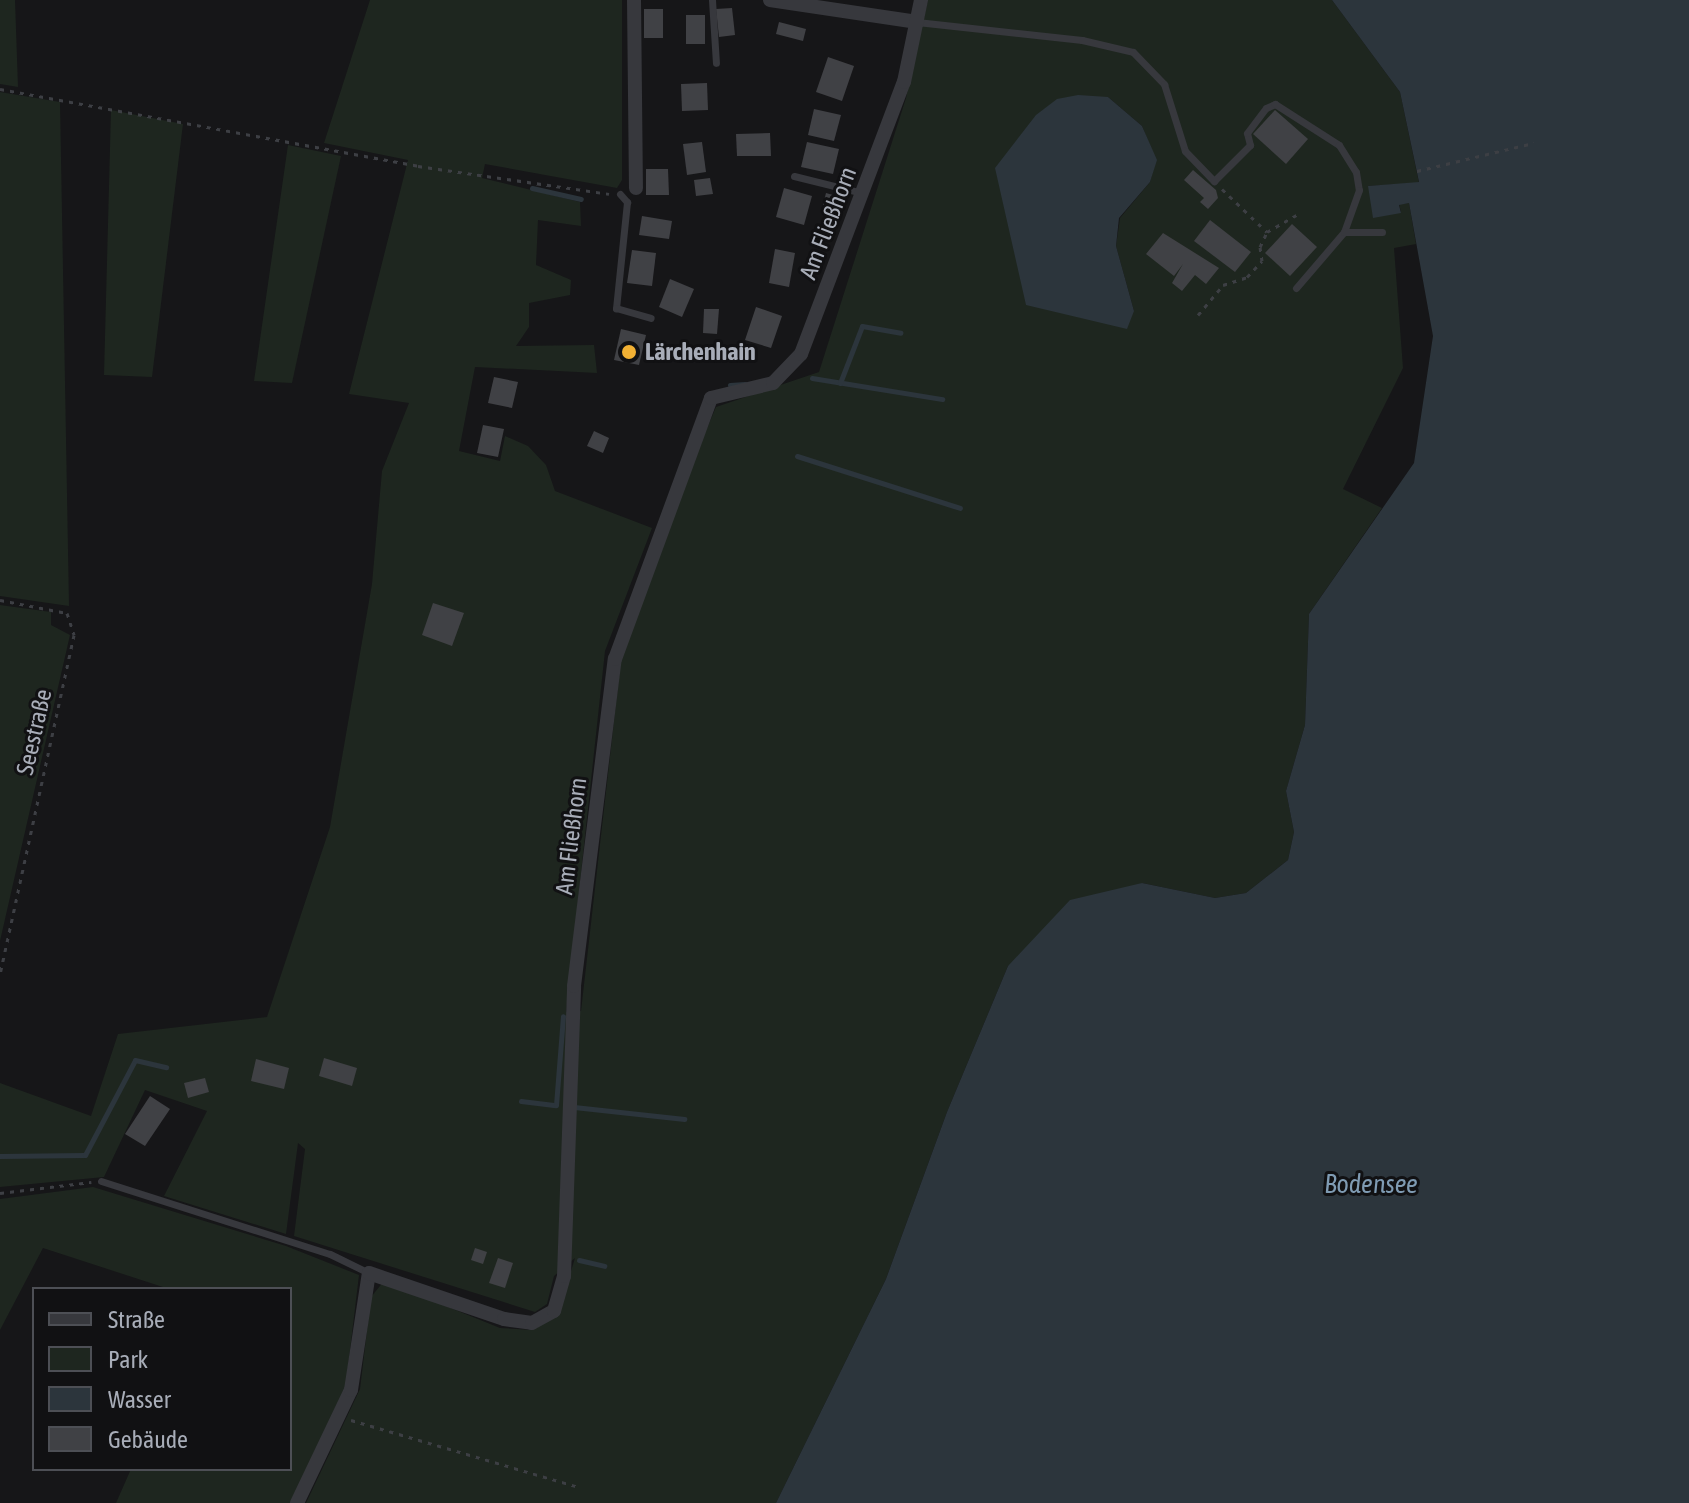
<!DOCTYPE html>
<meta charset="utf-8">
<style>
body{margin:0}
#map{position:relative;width:1689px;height:1503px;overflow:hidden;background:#161618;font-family:"Asap Condensed",sans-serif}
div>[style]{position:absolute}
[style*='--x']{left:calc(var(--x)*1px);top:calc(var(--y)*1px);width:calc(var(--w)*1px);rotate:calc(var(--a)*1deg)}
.green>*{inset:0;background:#1e261f}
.water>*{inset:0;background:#2c353c}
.stream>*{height:5px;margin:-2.5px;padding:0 2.5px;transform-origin:2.5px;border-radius:2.5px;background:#2c353c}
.building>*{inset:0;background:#404145}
.path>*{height:3px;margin-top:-1.5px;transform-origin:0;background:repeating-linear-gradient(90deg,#3d3f44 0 4px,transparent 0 10px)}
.lane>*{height:7px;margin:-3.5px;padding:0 3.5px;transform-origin:3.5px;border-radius:3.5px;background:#37383d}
.street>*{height:14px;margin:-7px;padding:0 7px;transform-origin:7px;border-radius:7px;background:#37383d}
.dots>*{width:22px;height:22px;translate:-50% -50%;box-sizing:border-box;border:4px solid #111113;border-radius:50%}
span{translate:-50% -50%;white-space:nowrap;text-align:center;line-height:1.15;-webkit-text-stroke:6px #111113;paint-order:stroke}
.street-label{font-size:24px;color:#a8adb8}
.poi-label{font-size:24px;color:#a8adb8;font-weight:700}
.left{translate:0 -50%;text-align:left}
.water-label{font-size:26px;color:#7f9bb3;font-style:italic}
.legend{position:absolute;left:32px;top:1287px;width:260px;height:184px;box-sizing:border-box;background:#111113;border:2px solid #4d4f55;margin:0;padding:10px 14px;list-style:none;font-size:24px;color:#a8adb8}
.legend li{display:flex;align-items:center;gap:16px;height:40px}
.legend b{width:40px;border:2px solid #4d4f55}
</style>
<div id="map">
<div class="green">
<i style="clip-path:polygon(0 0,15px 0,18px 87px,0 84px)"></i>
<i style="clip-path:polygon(evenodd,370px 0,622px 0,622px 180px,617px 188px,485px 164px,482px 178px,580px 202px,581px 226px,538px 220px,536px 265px,571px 280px,570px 295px,529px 303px,529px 327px,516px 346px,594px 345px,597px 373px,475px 367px,459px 451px,500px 461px,505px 436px,528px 446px,546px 465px,555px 491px,652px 528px,605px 651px,566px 1012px,581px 1011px,621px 660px,664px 530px,716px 407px,819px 372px,906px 98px,928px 0,1332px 0,1400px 92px,1419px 183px,1368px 186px,1401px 212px,1399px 204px,1409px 203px,1416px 244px,1394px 248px,1403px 368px,1343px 489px,1382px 508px,1309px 614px,1305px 725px,1286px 791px,1294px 832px,1288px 860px,1246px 893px,1215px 898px,1142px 883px,1008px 966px,947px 1112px,886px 1279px,776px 1503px,306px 1503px,360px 1389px,371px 1297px,384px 1281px,500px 1328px,533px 1330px,558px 1314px,575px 1258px,554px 1276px,547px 1304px,535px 1312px,294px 1236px,305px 1149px,298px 1143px,286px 1234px,164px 1196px,207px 1111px,145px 1090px,104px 1177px,0 1187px,0 1083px,91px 1116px,118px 1034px,267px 1017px,330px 827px,372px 584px,382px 471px,409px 403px,349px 394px,408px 160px,324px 143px,370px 0,1108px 97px,1142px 126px,1156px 160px,1150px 182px,1120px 218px,1116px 246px,1134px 311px,1065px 314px,1052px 308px,1108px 97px)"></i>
<i style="clip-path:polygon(0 92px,60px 102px,69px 606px,0 596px)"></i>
<i style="clip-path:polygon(111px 110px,183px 124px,152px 377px,104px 375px)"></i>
<i style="clip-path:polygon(288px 145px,341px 156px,292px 383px,254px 381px)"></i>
<i style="clip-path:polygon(0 605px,51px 612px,51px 625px,70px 635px,0 941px)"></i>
<i style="clip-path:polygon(93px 1187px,286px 1246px,359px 1275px,345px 1392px,291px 1503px,116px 1503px,131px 1469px,290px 1469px,290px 1289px,169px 1289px,43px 1248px,0 1330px,0 1199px)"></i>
</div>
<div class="water">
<i style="clip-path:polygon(1332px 0,1689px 0,1689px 1503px,776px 1503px,886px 1279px,947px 1112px,1008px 966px,1070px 900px,1142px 883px,1215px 898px,1246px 893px,1288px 860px,1294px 832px,1286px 791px,1305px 725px,1309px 614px,1414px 463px,1433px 336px,1409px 203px,1399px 205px,1401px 213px,1373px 218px,1368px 186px,1419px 182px,1400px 92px)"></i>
<i style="clip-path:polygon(1078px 95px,1108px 97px,1142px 126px,1157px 160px,1150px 182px,1119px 218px,1116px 246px,1134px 311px,1127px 329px,1026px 305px,995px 168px,1036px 115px,1057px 99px)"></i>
</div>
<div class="stream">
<i style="--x:532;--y:188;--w:50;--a:12.7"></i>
<i style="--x:812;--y:378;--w:132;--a:9.2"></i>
<i style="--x:840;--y:383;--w:61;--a:-68.9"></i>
<i style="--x:862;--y:326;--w:39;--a:10"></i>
<i style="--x:730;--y:385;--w:15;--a:-4"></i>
<i style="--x:797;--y:456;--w:171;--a:17.7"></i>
<i style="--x:521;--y:1101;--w:35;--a:7"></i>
<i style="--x:556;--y:1105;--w:89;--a:-85.5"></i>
<i style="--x:574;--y:1107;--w:111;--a:6.2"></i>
<i style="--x:0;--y:1156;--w:85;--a:-0.7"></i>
<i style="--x:85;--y:1155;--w:107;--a:-62.2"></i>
<i style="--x:135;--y:1060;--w:32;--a:13"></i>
<i style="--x:579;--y:1260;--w:26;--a:13"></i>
</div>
<div class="building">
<i style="clip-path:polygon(732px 8px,735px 35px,719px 37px,716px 9px)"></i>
<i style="clip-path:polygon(644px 9px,663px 9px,663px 38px,644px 38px)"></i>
<i style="clip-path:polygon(686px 15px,705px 15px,705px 44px,686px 44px)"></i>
<i style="clip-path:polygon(779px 22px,806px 29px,803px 41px,776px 34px)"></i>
<i style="clip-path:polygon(828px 57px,854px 66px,842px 101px,816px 92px)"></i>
<i style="clip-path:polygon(707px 83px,708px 110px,682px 111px,681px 84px)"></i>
<i style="clip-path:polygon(814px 109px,841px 115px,834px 141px,808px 135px)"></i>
<i style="clip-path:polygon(1275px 110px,1308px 139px,1286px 164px,1253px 134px)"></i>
<i style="clip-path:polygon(770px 133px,771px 156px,737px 156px,736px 134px)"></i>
<i style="clip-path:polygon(702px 142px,706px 172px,687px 175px,683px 144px)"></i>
<i style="clip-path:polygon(807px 142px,839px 149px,833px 174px,801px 167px)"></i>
<i style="clip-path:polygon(646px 169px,668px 169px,669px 195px,646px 195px)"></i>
<i style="clip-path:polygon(1193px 170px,1216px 190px,1218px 198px,1208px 209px,1200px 202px,1204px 198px,1184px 180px)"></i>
<i style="clip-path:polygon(710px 178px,713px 194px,696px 196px,694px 180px)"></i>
<i style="clip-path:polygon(784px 188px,812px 196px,804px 225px,776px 217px)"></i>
<i style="clip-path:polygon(826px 193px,840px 197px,836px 209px,823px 205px)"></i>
<i style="clip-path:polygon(642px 216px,672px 221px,669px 239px,639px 235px)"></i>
<i style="clip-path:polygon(1210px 220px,1251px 252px,1235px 272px,1194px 241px)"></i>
<i style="clip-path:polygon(1292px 224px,1317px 247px,1290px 276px,1265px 253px)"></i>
<i style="clip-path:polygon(1163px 233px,1219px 268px,1206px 284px,1195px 275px,1182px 291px,1172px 283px,1183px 264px,1174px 276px,1146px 254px)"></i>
<i style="clip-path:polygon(775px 249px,795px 253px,789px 287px,769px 283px)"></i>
<i style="clip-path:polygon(632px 250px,656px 253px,652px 286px,627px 283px)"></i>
<i style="clip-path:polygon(670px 279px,694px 289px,682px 317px,659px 307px)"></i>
<i style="clip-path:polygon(756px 307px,782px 316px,771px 348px,745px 340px)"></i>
<i style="clip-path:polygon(704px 309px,719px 309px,717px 334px,703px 333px)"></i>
<i style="clip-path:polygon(621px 329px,646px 335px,639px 365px,614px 360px)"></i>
<i style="clip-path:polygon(494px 377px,518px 382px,512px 408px,488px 403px)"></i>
<i style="clip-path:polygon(483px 425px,504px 429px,498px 457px,477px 453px)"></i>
<i style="clip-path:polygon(594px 431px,609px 438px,603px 453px,587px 446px)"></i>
<i style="clip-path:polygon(433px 603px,464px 613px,452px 646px,422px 635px)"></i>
<i style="clip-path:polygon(324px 1058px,357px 1068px,352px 1086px,319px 1076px)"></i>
<i style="clip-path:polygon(256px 1059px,289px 1068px,284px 1089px,251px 1081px)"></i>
<i style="clip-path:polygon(205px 1078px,209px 1092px,188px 1098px,184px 1083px)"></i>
<i style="clip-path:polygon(150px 1096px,170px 1109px,145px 1146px,125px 1134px)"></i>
<i style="clip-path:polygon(475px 1248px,487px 1252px,483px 1264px,471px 1260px)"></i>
<i style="clip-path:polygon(498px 1258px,513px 1263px,505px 1288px,489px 1283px)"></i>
</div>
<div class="path">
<i style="--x:0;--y:89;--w:425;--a:10.4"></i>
<i style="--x:418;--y:166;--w:193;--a:8.3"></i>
<i style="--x:1417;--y:171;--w:120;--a:-13.5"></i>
<i style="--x:1222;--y:189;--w:62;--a:43.7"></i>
<i style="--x:1267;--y:232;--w:34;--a:-30"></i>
<i style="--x:1198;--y:315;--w:39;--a:-50"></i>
<i style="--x:1223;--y:285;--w:25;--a:-18"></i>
<i style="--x:1247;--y:277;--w:22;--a:-47"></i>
<i style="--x:1262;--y:261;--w:14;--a:-98"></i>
<i style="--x:1260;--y:247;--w:17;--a:-65"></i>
<i style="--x:0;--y:600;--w:68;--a:11"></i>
<i style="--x:67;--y:613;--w:23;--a:72"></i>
<i style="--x:74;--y:635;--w:347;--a:102.3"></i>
<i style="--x:0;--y:1193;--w:92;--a:-6.9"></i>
<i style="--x:351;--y:1420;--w:237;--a:16.4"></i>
</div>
<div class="lane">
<i style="--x:712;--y:0;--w:63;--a:86.4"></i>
<i style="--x:917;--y:22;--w:166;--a:6.2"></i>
<i style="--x:1082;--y:40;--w:52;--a:13.2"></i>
<i style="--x:1133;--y:52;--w:45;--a:45.9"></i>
<i style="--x:1164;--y:84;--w:70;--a:72.6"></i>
<i style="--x:1185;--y:151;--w:42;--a:46"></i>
<i style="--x:1214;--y:181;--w:51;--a:-45"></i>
<i style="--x:1250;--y:145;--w:12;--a:-104"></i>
<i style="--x:1247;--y:133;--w:31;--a:-53"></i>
<i style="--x:1266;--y:108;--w:10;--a:-24"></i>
<i style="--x:1275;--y:104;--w:76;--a:32.6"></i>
<i style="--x:1339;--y:145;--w:32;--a:58"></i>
<i style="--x:1356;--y:172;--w:18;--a:81"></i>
<i style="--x:1359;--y:190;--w:45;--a:109.7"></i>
<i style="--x:794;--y:176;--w:70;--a:14"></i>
<i style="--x:620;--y:194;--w:11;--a:49"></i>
<i style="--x:627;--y:202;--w:107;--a:95.9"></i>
<i style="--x:616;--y:308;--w:36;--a:16"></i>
<i style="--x:1296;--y:288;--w:74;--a:-49.4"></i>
<i style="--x:1344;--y:232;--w:38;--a:0"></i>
<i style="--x:101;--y:1181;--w:240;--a:17.7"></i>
<i style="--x:330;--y:1254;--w:43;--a:26"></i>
</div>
<div class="street">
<i style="--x:634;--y:0;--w:188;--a:89.4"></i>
<i style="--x:770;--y:0;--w:149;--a:8.5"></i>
<i style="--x:297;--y:1503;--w:125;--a:-64.5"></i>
<i style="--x:351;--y:1390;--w:118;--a:-81.3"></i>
<i style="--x:369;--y:1273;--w:143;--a:18.8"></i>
<i style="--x:504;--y:1319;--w:28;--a:8"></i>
<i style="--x:532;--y:1323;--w:25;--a:-29"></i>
<i style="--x:554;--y:1311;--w:36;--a:-74"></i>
<i style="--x:564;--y:1276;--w:290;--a:-88"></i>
<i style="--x:574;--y:986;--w:330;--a:-82.9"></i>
<i style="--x:615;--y:659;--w:278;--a:-69.8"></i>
<i style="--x:711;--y:398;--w:64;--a:-13.6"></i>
<i style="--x:773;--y:383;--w:40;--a:-46"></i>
<i style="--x:801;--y:354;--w:291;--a:-69.3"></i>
<i style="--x:904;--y:82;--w:84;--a:-78.3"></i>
</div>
<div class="dots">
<i style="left:629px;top:352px;background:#f2b134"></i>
</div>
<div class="street-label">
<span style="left:828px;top:223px;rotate:-69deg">Am Fließhorn</span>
<span style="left:34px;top:732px;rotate:-77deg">Seestraße</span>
<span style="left:571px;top:836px;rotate:-83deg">Am Fließhorn</span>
</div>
<div class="poi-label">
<span class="left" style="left:645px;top:352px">Lärchenhain</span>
</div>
<div class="water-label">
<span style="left:1371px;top:1185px">Bodensee</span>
</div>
<ul class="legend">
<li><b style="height:10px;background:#37383d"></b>Straße</li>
<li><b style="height:22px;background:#1e261f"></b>Park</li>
<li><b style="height:22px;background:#2c353c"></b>Wasser</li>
<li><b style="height:22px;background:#404145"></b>Gebäude</li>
</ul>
</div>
